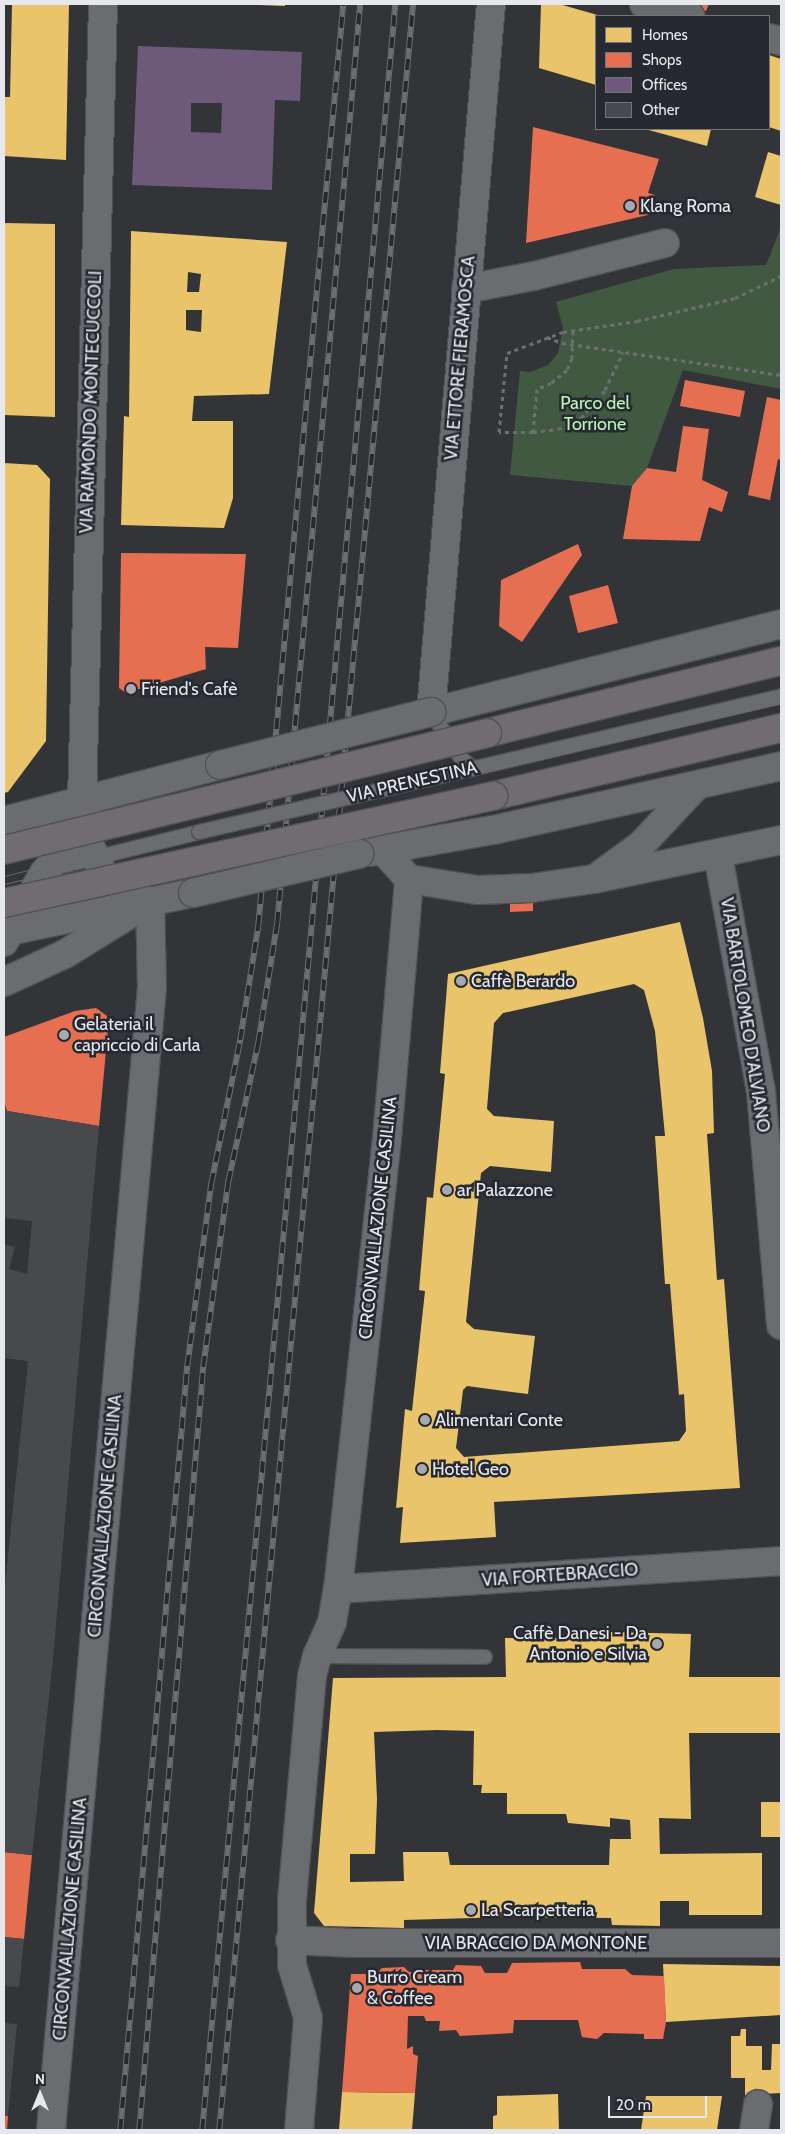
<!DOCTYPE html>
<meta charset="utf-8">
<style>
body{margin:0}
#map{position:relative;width:785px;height:2134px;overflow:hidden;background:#323438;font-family:Cabin,sans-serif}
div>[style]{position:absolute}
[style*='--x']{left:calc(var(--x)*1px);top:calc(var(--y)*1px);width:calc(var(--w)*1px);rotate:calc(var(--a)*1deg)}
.green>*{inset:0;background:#425941}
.homes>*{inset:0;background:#e9c46a}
.shops>*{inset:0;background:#e76f51}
.offices>*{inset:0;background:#6d597a}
.building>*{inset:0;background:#47494c}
.path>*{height:3px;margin-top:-1.5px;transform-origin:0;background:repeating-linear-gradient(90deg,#6e6f72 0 4px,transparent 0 8px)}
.roads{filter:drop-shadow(1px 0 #4f5155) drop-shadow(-1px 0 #4f5155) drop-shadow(0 1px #4f5155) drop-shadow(0 -1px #4f5155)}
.service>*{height:14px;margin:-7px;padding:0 7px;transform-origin:7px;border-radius:7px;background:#6b6c6f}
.minor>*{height:28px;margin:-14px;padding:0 14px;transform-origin:14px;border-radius:14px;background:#6b6c6f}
.tertiary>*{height:28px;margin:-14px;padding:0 14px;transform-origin:14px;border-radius:14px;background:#6b6c6f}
.secondary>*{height:28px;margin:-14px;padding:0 14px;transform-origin:14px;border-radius:14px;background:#6b6c6f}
.trunk>*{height:28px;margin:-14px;padding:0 14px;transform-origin:14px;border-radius:14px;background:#706c70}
.tram>*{height:1px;margin:-0.5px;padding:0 0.5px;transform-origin:0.5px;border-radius:0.5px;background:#6d6e72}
.rail>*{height:5.5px;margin-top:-2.75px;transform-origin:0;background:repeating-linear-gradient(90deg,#262930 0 11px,#6d6e72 0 22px);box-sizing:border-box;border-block:1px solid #6d6e72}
.bridges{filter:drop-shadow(1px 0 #4f5155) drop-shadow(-1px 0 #4f5155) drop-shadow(0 1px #4f5155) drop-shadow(0 -1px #4f5155)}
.service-bridge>*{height:14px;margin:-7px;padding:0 7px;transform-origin:7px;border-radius:7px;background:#6b6c6f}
.secondary-bridge>*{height:28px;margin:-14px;padding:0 14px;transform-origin:14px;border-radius:14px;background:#6b6c6f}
.trunk-bridge>*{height:28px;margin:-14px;padding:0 14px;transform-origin:14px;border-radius:14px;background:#706c70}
.dots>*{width:14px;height:14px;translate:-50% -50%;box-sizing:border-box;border:2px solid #262930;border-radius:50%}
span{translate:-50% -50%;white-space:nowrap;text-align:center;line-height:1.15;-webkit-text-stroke:5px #262930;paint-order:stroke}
.poi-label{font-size:18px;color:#e6e8ed}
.left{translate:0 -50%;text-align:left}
.right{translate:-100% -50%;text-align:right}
.street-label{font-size:18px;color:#e6e8ed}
.park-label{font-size:18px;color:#b7f7b3}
.frame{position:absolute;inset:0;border:5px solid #e6e8ed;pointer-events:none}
.legend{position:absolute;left:595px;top:15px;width:175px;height:115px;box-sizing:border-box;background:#262930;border:1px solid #73757c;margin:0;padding:6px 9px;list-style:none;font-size:15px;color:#e6e8ed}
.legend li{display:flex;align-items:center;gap:10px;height:25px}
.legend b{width:25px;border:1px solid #73757c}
.north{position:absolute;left:15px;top:2069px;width:50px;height:50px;-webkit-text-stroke:4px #262930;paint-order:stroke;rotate:0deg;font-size:14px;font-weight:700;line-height:20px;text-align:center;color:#e6e8ed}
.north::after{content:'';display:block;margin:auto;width:18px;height:22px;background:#e6e8ed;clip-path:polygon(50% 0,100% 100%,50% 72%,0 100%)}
.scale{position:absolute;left:608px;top:2096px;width:99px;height:22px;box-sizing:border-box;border:2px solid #e6e8ed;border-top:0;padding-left:6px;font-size:15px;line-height:18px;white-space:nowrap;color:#e6e8ed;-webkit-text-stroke:4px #262930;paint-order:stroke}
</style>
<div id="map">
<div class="green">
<i style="clip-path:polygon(781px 227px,781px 389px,683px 370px,647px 468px,632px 486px,510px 475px,520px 371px,530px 372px,548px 365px,558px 353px,563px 328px,556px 302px,674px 269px,766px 265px)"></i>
</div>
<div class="homes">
<i style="clip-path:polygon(12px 4px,69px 4px,66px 160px,4px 156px,4px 97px,10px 97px)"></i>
<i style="clip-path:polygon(238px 4px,285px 4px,285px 6px)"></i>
<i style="clip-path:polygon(541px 4px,559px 4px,601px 16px,596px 16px,596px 85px,539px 68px)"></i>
<i style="clip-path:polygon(769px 55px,781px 59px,781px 131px,769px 127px)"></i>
<i style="clip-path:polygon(645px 129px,711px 129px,707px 146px)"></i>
<i style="clip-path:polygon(768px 152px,781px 156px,781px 205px,755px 197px)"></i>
<i style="clip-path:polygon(4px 223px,55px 224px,55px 417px,4px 415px)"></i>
<i style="clip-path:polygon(evenodd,131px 231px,287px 242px,269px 394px,194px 396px,192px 421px,233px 421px,233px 498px,224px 528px,121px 525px,124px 416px,129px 417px,131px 231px,188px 272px,201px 274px,199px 292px,187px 292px,188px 272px,131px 231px,186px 310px,202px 310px,201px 332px,186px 330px,186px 310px)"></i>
<i style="clip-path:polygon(4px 463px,37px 465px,50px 479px,46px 741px,8px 792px,4px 793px)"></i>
<i style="clip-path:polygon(evenodd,680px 922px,703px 1018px,712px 1071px,714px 1133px,707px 1134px,717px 1280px,724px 1279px,740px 1488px,494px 1502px,496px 1537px,400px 1543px,403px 1507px,396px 1508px,405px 1409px,412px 1411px,425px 1291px,419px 1290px,427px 1197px,433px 1198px,445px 1074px,440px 1073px,448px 974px,680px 922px,634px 984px,644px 990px,655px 1031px,665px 1136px,655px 1136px,665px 1284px,670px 1284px,679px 1395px,684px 1394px,686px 1431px,679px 1441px,464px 1457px,456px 1448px,463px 1390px,467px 1386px,528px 1394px,535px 1336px,474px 1329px,466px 1322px,481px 1173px,490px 1166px,551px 1172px,554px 1121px,494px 1116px,487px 1109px,494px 1023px,503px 1013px,634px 984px)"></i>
<i style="clip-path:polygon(evenodd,611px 1632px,691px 1634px,689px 1677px,781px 1677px,781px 1733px,689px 1733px,691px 1819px,659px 1818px,660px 1854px,762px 1853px,762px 1915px,689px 1915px,689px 1901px,660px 1901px,660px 1926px,612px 1925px,611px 1918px,508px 1917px,404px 1920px,404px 1928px,324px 1926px,314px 1913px,333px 1678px,506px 1677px,505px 1638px,611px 1638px,611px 1632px,437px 1730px,474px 1731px,473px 1785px,482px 1785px,481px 1793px,507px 1793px,507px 1814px,566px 1814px,568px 1823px,610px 1827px,610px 1818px,630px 1820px,631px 1839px,610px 1839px,609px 1865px,450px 1865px,448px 1852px,403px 1852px,404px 1881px,350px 1882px,350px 1854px,375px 1854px,377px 1799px,374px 1732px,437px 1730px)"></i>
<i style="clip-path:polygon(761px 1802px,781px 1802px,781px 1837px,761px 1837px)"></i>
<i style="clip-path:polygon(663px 1964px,781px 1966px,781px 2015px,666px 2022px)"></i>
<i style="clip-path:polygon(741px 2029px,746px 2029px,746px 2046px,762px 2046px,762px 2070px,771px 2070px,772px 2044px,781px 2044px,781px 2093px,745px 2095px,745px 2078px,731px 2078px,731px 2036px,740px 2036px)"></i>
<i style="clip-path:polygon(342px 2092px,415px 2093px,412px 2130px,339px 2130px)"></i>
<i style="clip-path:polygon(558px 2094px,559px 2130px,493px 2130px,493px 2116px,497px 2115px,497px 2096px)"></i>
<i style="clip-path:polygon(646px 2096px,722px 2096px,717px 2130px,641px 2130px)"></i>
</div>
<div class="shops">
<i style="clip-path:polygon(686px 4px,709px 4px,706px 11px)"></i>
<i style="clip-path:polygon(533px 127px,659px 159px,648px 193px,655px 195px,648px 215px,526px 243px)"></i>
<i style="clip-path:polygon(685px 380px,745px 391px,740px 417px,680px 406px)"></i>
<i style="clip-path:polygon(767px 397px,781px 400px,781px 460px,778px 459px,770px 500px,748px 495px)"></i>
<i style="clip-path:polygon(683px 426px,709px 429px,702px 480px,728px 492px,722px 512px,709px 507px,700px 541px,623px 539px,632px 486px,647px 468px,676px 472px)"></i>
<i style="clip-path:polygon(578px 544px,582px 555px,522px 642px,499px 626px,501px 580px)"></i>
<i style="clip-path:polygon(121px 553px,246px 554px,238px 648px,205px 647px,206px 669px,126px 693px,119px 688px)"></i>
<i style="clip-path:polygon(608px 585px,618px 623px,578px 633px,569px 596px)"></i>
<i style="clip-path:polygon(533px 894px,533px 911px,510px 912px,510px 895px)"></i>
<i style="clip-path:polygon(96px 1008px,107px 1016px,108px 1029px,99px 1126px,7px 1111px,4px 1102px,4px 1037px,75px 1011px)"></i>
<i style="clip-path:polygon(4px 1852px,32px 1855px,24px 1939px,4px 1937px)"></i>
<i style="clip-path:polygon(580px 1962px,582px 1969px,625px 1969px,632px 1975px,664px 1976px,666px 2022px,663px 2039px,644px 2039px,644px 2034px,604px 2033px,597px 2039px,582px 2037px,578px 2020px,514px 2020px,513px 2033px,460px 2036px,456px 2030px,439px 2031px,440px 2021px,426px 2021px,424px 2016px,408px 2016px,407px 2049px,413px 2046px,413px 2054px,418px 2056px,415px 2093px,342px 2092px,351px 1974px,376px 1974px,382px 1968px,404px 1967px,409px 1972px,417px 1972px,420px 1970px,453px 1970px,456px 1965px,481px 1966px,485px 1973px,507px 1973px,512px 1963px)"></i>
<i style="clip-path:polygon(4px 2116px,8px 2116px,7px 2130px,4px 2130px)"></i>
</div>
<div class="offices">
<i style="clip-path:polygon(evenodd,138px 46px,302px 52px,300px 101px,275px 100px,272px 190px,132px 185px,138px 46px,191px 103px,222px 103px,221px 133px,191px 132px,191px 103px)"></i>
</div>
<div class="building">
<i style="clip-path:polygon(4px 1103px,7px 1111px,99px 1126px,53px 1660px,32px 1855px,4px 1852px,4px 1595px,28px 1361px,4px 1358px,4px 1244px,15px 1247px,9px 1269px,27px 1274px,32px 1221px,4px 1218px)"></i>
<i style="clip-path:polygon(4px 1937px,24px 1939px,19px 1987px,4px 1986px)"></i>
<i style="clip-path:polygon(4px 2023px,17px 2024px,8px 2116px,4px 2116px)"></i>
</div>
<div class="path">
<i style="--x:573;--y:331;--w:27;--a:92"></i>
<i style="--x:572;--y:358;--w:13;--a:113"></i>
<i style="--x:567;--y:370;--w:21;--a:141"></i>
<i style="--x:551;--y:383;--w:15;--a:157"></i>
<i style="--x:537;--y:389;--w:43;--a:95.3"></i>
<i style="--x:533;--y:432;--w:25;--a:-7"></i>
<i style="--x:558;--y:429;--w:25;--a:-26"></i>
<i style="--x:581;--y:418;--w:37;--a:-49"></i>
<i style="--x:605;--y:390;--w:42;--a:-64.7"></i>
<i style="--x:547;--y:337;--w:16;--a:22"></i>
<i style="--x:562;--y:343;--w:221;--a:8.3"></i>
<i style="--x:533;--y:432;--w:34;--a:180"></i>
<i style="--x:499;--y:432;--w:79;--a:-84.2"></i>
<i style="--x:507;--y:353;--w:60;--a:-20.6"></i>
<i style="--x:563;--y:332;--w:75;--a:-8.5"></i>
<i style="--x:637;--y:321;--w:101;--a:-13.2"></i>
<i style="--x:735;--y:298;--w:51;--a:-25.6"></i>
</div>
<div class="roads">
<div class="service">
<i style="--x:431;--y:712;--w:55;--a:56.9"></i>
<i style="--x:461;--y:758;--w:16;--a:40"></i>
<i style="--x:420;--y:781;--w:371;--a:-13.2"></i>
<i style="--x:54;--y:868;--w:149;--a:-13.9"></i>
<i style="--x:317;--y:1656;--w:168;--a:0.3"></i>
</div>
<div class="minor">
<i style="--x:644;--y:4;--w:48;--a:14.6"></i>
<i style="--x:769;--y:38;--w:12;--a:14"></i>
<i style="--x:466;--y:289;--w:69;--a:-10.8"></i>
<i style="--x:534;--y:276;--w:135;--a:-14.1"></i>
<i style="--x:82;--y:801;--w:797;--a:-88.49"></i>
<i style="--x:718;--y:855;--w:240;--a:79.7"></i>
<i style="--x:761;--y:1091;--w:235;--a:85.1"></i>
<i style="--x:601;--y:874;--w:49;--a:-35.9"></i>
<i style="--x:641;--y:845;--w:79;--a:-47"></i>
<i style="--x:409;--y:879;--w:70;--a:9.1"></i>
<i style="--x:478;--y:890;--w:54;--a:-2.1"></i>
<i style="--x:532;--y:888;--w:63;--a:-8.3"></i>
<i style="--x:594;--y:879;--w:191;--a:-11.8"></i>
<i style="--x:338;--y:1589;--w:444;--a:-3.6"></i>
<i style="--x:290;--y:1940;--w:63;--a:2.7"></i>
<i style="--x:353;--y:1943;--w:428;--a:0"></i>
<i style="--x:51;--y:2130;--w:1147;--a:-84.95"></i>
<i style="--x:152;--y:987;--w:86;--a:-91.3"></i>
<i style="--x:754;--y:2130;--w:26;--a:-81"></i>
</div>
<div class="tertiary">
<i style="--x:431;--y:712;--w:711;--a:-85.16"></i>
<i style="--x:90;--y:820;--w:24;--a:92"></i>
<i style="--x:89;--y:844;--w:32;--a:64"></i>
<i style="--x:103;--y:873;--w:28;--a:45"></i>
<i style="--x:123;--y:893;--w:28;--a:17"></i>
</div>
<div class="secondary">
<i style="--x:431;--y:712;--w:361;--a:-14.1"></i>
<i style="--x:4;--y:821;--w:223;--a:-14.5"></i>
<i style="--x:369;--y:852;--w:126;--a:-10.1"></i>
<i style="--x:493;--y:830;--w:295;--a:-12.5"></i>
<i style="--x:4;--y:932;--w:193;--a:-11.7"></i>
<i style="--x:4;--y:942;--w:80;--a:-59.9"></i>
<i style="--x:44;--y:873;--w:66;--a:-49.3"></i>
<i style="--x:4;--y:982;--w:67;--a:-24.7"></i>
<i style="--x:65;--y:954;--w:84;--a:-31.8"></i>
<i style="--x:299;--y:2130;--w:112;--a:-85.4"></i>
<i style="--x:308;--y:2018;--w:55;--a:-106.8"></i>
<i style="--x:292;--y:1965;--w:65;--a:-90"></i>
<i style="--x:292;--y:1900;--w:225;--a:-84.9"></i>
<i style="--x:312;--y:1676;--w:21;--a:-76"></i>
<i style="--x:317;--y:1656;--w:37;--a:-66"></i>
<i style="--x:332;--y:1622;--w:34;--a:-80"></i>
<i style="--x:338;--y:1589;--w:454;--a:-83.8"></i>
<i style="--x:387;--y:1138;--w:260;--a:-85.1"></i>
<i style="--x:409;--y:879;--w:39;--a:-132"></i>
</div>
<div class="trunk">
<i style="--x:487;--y:733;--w:303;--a:-13.8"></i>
<i style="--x:493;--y:796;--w:296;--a:-13.3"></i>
</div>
</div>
<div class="tram">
<i style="--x:4;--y:876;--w:209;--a:-14.1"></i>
<i style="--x:207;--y:825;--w:589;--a:-13.14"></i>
<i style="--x:4;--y:884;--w:798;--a:-13.11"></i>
</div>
<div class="rail">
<i style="--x:120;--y:2130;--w:767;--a:-84.99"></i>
<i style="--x:187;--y:1366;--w:184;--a:-82.5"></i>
<i style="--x:211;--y:1184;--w:147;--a:-78.6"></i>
<i style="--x:240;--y:1040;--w:115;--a:-81"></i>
<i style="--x:258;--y:926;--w:926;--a:-84.73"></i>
<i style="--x:139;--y:2130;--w:766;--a:-85.21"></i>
<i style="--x:203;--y:1367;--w:187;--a:-82.3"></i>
<i style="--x:228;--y:1182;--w:142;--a:-77.8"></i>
<i style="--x:258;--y:1043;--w:121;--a:-81"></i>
<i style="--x:277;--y:923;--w:923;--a:-84.84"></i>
<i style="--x:202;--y:2130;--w:2135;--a:-84.81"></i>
<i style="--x:219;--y:2130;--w:2135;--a:-84.79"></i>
</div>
<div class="bridges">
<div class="service-bridge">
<i style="--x:199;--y:832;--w:227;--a:-13"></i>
</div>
<div class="secondary-bridge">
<i style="--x:220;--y:765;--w:218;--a:-14.1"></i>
<i style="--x:193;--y:893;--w:171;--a:-13.2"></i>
</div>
<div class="trunk-bridge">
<i style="--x:4;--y:850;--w:497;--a:-13.6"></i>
<i style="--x:4;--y:903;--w:501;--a:-12.34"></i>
</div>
</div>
<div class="dots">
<i style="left:630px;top:206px;background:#a7a9ae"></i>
<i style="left:131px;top:689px;background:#a7a9ae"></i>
<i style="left:461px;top:981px;background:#a7a9ae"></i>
<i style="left:64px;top:1035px;background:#a7a9ae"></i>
<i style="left:447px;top:1190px;background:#a7a9ae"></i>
<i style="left:425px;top:1420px;background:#a7a9ae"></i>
<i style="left:422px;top:1469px;background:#a7a9ae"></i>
<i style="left:657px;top:1644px;background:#a7a9ae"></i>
<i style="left:471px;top:1910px;background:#a7a9ae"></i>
<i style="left:357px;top:1988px;background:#a7a9ae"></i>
</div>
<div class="poi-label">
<span class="left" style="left:640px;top:206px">Klang Roma</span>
<span class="left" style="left:141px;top:689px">Friend's Cafè</span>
<span class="left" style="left:471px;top:981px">Caffè Berardo</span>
<span class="left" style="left:74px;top:1035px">Gelateria il<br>capriccio di Carla</span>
<span class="left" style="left:457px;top:1190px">ar Palazzone</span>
<span class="left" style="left:435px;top:1420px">Alimentari Conte</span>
<span class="left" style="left:432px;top:1469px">Hotel Geo</span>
<span class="right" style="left:647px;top:1644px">Caffè Danesi - Da<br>Antonio e Silvia</span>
<span class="left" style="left:481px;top:1910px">La Scarpetteria</span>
<span class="left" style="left:367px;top:1988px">Burro Cream<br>&amp; Coffee</span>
</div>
<div class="street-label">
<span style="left:460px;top:358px;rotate:-85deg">VIA ETTORE FIERAMOSCA</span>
<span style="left:91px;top:402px;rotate:-88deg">VIA RAIMONDO MONTECUCCOLI</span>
<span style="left:412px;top:782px;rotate:-13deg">VIA PRENESTINA</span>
<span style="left:745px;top:1015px;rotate:81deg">VIA BARTOLOMEO D'ALVIANO</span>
<span style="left:378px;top:1218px;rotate:-84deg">CIRCONVALLAZIONE CASILINA</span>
<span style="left:105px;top:1516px;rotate:-85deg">CIRCONVALLAZIONE CASILINA</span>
<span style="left:560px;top:1575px;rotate:-4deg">VIA FORTEBRACCIO</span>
<span style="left:70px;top:1919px;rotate:-85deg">CIRCONVALLAZIONE CASILINA</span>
<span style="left:536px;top:1943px">VIA BRACCIO DA MONTONE</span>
</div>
<div class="park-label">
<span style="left:595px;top:414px">Parco del<br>Torrione</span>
</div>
<div class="frame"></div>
<ul class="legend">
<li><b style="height:14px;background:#e9c46a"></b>Homes</li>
<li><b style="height:14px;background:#e76f51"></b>Shops</li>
<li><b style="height:14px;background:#6d597a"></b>Offices</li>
<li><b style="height:14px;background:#47494c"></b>Other</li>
</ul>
<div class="north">N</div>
<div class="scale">20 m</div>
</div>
